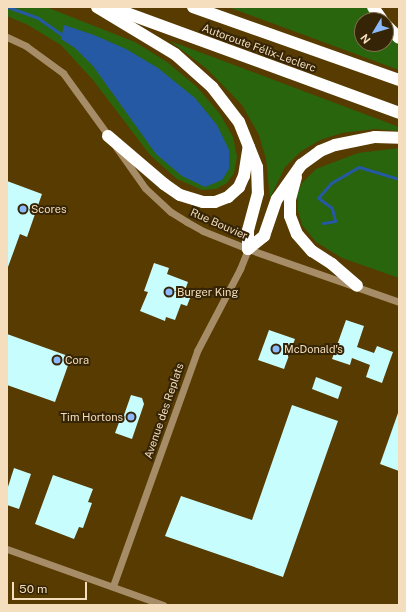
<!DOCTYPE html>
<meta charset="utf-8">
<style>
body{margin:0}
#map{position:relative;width:406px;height:612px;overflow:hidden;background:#583b00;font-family:"Public Sans",sans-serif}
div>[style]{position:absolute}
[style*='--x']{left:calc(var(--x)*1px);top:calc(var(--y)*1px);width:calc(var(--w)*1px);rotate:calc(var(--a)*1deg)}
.green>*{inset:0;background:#29650c}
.water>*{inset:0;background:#2559a4}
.stream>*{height:3px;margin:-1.5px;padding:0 1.5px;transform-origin:1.5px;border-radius:1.5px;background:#2559a4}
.building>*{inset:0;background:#c8fdfe}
.minor>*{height:7px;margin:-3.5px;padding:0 3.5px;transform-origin:3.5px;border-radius:3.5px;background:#a68d68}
.highway>*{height:12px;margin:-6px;padding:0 6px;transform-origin:6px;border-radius:6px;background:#fff}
.dots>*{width:11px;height:11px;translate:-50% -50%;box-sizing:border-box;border:2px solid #352406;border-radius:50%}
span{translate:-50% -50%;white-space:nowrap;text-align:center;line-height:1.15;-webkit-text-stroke:4px #352406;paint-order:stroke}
.street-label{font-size:11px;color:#f4debd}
.poi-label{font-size:11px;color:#f4debd}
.left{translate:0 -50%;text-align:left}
.right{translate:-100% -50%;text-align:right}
.frame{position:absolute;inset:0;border:8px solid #f4debd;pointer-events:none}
.north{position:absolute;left:354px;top:12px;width:40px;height:40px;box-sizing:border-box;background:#352406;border:1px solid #816e4f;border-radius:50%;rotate:232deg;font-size:11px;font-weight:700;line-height:16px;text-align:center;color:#f4debd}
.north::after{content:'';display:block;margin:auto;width:14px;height:18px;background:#8cb9fc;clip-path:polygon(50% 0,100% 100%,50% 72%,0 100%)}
.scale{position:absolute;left:12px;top:582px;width:75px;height:18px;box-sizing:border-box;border:2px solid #f4debd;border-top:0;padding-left:5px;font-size:12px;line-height:14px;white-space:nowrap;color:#f4debd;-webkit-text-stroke:3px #352406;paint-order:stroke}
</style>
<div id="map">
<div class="green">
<i style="clip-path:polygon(7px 7px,46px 7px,135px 42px,167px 62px,197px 87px,220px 114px,233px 137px,237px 157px,234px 173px,227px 183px,216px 189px,202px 190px,177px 179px,150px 155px,93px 80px,61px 45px,28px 25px,7px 16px)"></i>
<i style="clip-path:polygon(228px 7px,367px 7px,376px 20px,362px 20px,362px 44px,386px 44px,386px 32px,399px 46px,399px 70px)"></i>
<i style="clip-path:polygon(170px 41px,399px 127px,399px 131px,375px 129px,342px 133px,320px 140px,300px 152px,285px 167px,270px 198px,266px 159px,259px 135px,242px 105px,207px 69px)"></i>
<i style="clip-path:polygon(399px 148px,399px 278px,342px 258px,316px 242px,302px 225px,298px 210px,297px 194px,302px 183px,316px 169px,358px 153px)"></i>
</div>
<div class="water">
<i style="clip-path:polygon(64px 25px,94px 35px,126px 49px,158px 68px,195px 98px,217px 125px,229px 150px,229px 169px,222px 180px,205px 187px,182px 176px,156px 154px,93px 66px,75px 48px,61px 39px)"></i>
</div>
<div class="stream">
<i style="--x:8;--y:7;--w:32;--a:20"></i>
<i style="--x:38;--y:18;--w:33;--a:35"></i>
<i style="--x:323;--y:223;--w:12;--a:-9"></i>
<i style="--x:335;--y:221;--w:13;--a:-103"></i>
<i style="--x:332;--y:208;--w:17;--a:-144"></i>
<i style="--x:318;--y:198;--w:20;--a:-49"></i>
<i style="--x:331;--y:183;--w:32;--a:-30"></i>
<i style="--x:359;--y:167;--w:42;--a:16.7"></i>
</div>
<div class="building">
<i style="clip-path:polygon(7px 181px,42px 194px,27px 237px,20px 234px,8px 267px)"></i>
<i style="clip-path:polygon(154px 263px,169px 268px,167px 274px,188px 282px,185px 290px,192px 293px,187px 306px,181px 304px,175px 320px,166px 317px,165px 321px,140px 311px,148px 292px,144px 291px)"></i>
<i style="clip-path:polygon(346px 320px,364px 326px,357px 347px,374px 353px,377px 346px,393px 352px,382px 383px,366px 377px,370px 365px,352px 358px,350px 365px,332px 359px)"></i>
<i style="clip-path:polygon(269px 330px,295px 339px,284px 369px,258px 360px)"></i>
<i style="clip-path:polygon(7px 334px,71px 357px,55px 402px,7px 385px)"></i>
<i style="clip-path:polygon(316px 377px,342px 387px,338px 399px,312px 389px)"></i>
<i style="clip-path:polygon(131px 395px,142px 398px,144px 404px,132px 439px,115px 433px,121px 417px,123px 418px)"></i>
<i style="clip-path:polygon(292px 405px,338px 421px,283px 577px,165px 536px,181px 496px,252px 520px)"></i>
<i style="clip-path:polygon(398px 413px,399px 413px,399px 471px,380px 464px)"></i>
<i style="clip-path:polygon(14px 468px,31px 474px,19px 509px,7px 505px,7px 490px)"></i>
<i style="clip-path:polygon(53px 475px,93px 489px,88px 502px,92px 503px,83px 528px,79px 527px,74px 539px,35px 524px)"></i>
</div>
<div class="minor">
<i style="--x:7;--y:37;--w:21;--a:25"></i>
<i style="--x:26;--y:46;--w:46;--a:36.1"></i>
<i style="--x:63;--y:73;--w:80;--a:54.1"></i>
<i style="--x:116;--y:147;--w:50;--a:54.7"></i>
<i style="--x:145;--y:188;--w:35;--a:43"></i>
<i style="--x:171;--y:212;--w:19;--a:32"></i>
<i style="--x:187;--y:222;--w:18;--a:29"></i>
<i style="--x:203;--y:231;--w:48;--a:21.8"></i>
<i style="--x:248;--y:249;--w:160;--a:19.3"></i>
<i style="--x:7;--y:549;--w:166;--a:19.7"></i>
<i style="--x:113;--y:586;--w:250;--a:-70.3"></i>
<i style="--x:197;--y:351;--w:93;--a:-62.3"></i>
<i style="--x:240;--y:269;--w:22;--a:-68"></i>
</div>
<div class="highway">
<i style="--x:97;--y:7;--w:91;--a:31.1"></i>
<i style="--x:175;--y:54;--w:50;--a:41.7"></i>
<i style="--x:212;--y:87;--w:44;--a:52.4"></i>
<i style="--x:239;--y:122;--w:48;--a:68.2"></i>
<i style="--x:257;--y:167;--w:26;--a:88"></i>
<i style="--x:258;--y:193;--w:39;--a:105"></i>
<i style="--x:248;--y:231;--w:18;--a:90"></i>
<i style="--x:110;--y:7;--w:308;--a:20.1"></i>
<i style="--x:193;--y:7;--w:219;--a:19.5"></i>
<i style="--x:373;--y:7;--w:16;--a:55"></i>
<i style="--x:386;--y:25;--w:18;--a:45"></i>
<i style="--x:108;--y:136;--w:74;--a:40.6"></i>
<i style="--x:164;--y:184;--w:19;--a:35"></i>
<i style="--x:180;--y:195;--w:24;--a:17"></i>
<i style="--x:203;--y:202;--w:12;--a:0"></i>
<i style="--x:215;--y:202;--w:14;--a:-21"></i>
<i style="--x:228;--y:197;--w:15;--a:-42"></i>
<i style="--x:239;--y:187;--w:12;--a:-66"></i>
<i style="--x:244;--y:176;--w:30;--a:-81"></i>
<i style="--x:296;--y:177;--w:24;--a:105"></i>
<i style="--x:290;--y:200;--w:16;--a:90"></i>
<i style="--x:290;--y:216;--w:19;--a:69"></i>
<i style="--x:297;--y:234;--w:23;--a:49"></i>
<i style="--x:312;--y:251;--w:24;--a:33"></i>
<i style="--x:332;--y:264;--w:33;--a:41"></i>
<i style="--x:248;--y:249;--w:21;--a:-39"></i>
<i style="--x:264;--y:236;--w:39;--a:-71"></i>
<i style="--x:277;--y:199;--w:42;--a:-54.8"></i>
<i style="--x:301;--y:165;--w:24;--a:-36"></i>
<i style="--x:320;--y:151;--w:16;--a:-22"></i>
<i style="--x:335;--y:145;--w:41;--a:-11.3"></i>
<i style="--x:375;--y:137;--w:24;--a:2"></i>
</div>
<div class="dots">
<i style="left:23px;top:209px;background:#8cb9fc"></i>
<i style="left:169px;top:292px;background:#8cb9fc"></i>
<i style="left:276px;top:349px;background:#8cb9fc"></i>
<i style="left:57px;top:360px;background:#8cb9fc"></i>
<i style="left:131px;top:417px;background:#8cb9fc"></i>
</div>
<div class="street-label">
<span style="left:259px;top:48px;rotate:20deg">Autoroute Félix-Leclerc</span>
<span style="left:219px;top:224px;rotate:24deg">Rue Bouvier</span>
<span style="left:164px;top:411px;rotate:-71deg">Avenue des Replats</span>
</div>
<div class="poi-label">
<span class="left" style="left:31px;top:209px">Scores</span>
<span class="left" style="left:177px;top:292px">Burger King</span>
<span class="left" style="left:284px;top:349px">McDonald's</span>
<span class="left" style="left:65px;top:360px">Cora</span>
<span class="right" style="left:123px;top:417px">Tim Hortons</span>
</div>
<div class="frame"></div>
<div class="north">N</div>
<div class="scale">50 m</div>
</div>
